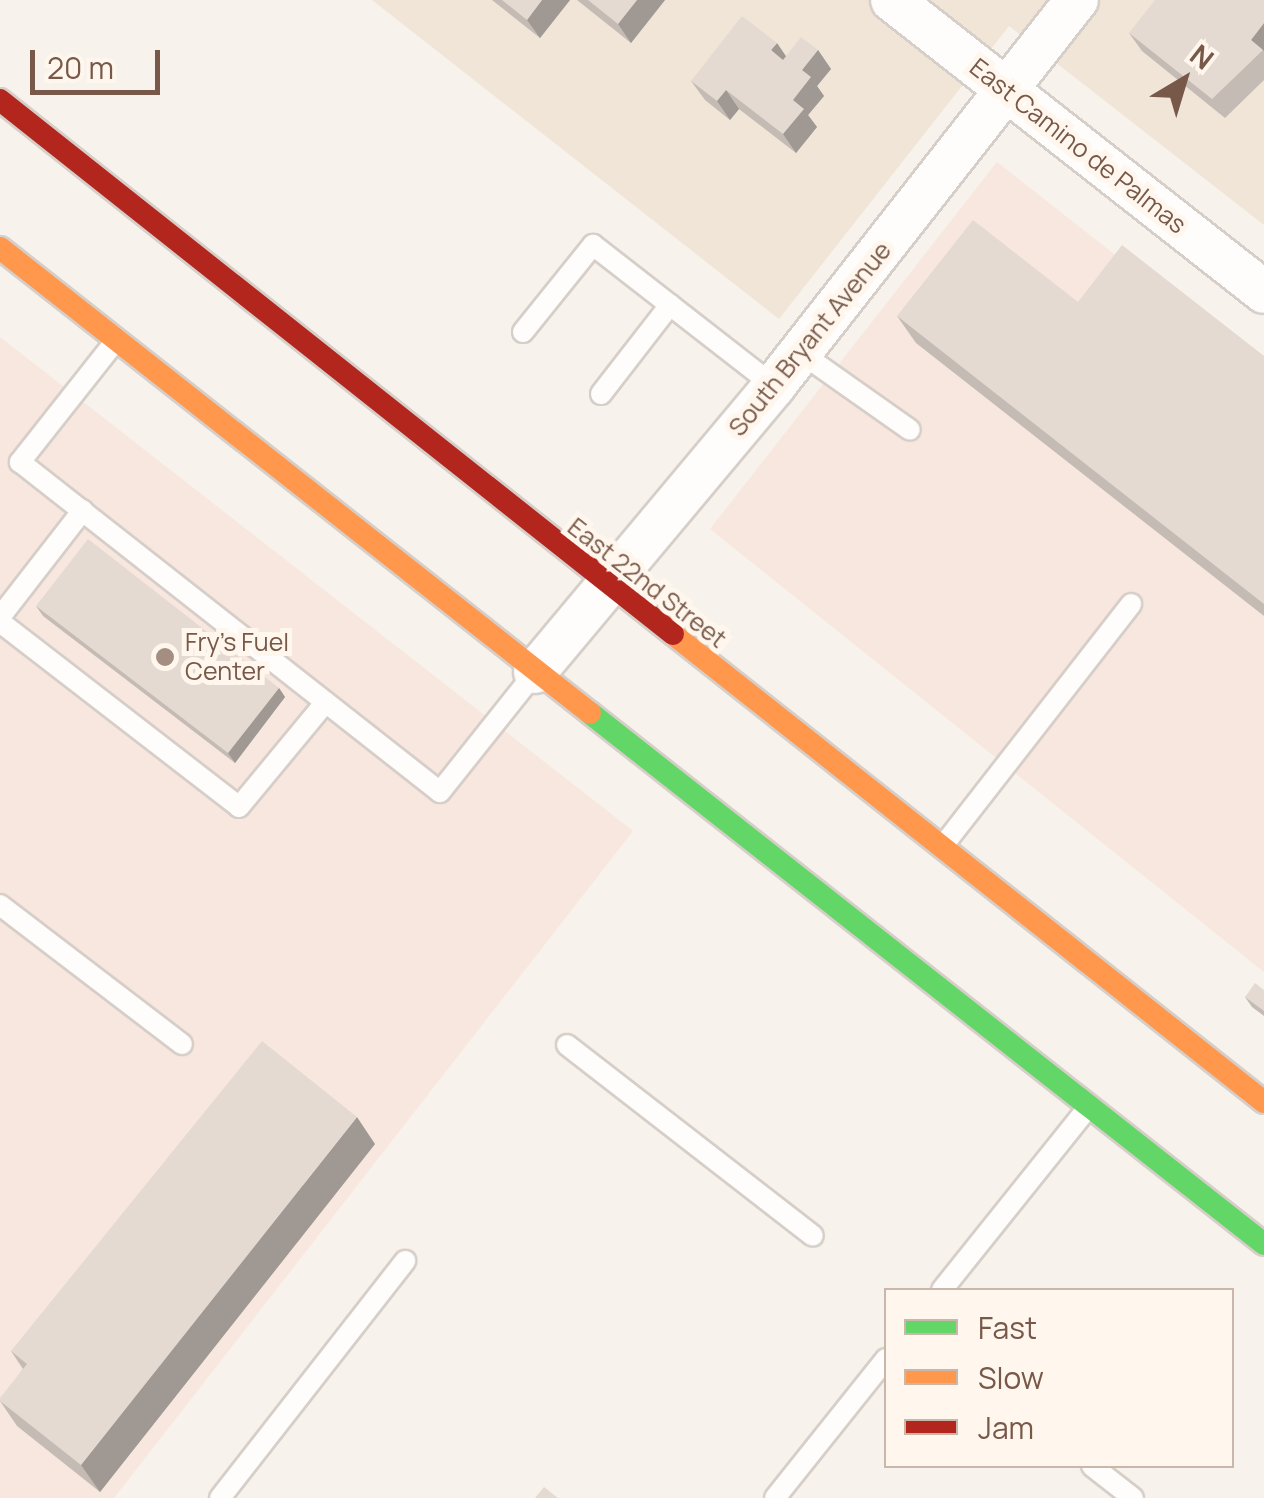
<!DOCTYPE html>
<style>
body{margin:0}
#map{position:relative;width:1264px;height:1498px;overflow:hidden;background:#f7f2eb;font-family:Manrope,sans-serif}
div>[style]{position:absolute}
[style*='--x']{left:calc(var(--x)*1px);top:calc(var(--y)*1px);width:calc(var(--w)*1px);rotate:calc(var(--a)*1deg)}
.residential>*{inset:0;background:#f1e5d8}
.commercial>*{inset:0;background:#f8e7de}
.roads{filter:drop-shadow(2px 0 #d6cec8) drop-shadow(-2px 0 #d6cec8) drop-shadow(0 2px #d6cec8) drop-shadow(0 -2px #d6cec8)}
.lane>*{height:20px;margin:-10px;padding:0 10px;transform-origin:10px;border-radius:10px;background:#fefdfc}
.street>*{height:42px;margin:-21px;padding:0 21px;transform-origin:21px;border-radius:21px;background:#fefdfc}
.fast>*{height:22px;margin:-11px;padding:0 11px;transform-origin:11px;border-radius:11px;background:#63d668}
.slow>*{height:22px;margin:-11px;padding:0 11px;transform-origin:11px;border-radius:11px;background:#ff974d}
.jam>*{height:22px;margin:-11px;padding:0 11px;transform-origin:11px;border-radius:11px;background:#b3261e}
.wall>*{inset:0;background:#c4bbb5}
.shaded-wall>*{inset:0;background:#a09993}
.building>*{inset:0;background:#e4dad2}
.dots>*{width:28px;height:28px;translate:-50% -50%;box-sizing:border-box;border:5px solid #fff7ed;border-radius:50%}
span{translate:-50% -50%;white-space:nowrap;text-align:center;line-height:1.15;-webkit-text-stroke:10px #fff7ed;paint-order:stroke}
.street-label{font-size:25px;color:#785849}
.poi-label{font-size:25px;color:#785849}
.left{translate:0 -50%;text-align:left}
.legend{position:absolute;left:884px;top:1288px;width:350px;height:180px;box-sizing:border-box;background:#fff7ed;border:2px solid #c9b7ab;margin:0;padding:12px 18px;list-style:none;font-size:30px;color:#785849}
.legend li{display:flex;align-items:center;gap:20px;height:50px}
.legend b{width:50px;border:2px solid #c9b7ab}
.north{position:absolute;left:1134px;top:30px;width:100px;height:100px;-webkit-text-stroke:8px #fff7ed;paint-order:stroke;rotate:38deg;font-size:28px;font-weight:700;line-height:40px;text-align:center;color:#785849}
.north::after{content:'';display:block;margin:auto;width:35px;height:45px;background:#785849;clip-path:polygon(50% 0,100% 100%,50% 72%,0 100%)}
.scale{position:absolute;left:30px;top:50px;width:130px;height:45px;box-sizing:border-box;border:5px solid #785849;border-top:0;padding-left:12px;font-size:30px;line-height:35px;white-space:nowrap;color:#785849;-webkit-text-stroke:8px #fff7ed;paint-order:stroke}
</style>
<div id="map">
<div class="residential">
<i style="clip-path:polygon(372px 0,1264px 0,1264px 225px,1009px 26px,779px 319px)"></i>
</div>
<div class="commercial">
<i style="clip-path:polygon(997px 162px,1264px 372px,1264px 972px,710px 529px)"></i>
<i style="clip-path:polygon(0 337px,633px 831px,114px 1498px,0 1498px)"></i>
</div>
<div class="roads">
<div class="lane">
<i style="--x:523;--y:332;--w:112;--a:-51.2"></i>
<i style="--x:593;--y:245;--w:229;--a:37.9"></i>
<i style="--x:114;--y:343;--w:152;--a:128.3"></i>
<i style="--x:20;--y:462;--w:534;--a:38.16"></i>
<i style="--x:440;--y:792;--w:151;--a:-51.5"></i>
<i style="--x:801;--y:353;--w:133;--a:35.2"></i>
<i style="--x:601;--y:394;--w:113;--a:-52.2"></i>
<i style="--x:0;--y:617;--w:135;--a:-52.2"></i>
<i style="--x:0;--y:622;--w:302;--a:37.7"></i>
<i style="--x:239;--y:807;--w:136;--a:-50.4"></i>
<i style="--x:942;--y:847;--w:308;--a:-52.1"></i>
<i style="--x:0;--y:905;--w:229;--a:37.4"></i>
<i style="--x:567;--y:1045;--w:311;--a:37.8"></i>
<i style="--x:942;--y:1290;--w:233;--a:-51.3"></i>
<i style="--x:1092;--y:1466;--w:52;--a:38"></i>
<i style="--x:220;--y:1498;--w:301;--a:-52"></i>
<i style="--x:775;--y:1498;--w:178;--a:-51.4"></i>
</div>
<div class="street">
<i style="--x:892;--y:0;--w:473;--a:38.1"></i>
<i style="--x:535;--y:672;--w:373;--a:-50.1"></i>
<i style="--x:774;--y:386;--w:491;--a:-51.9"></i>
</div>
<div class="fast">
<i style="--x:590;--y:713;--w:858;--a:38.23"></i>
</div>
<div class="slow">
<i style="--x:0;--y:248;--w:751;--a:38.24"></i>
<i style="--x:673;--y:634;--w:754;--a:38.37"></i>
</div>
<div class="jam">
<i style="--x:0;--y:100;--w:859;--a:38.43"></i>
</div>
</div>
<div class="wall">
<i style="clip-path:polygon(492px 0,570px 0,540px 38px)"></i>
<i style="clip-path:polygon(577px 0,665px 0,631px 43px)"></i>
<i style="clip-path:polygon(1264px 0,1264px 80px,1225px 118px,1142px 51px,1129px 33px)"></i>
<i style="clip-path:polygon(818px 50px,831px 69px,817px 86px,824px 96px,808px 115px,817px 127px,796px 153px,739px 109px,730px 120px,705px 100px,691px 81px,786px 56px)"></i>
<i style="clip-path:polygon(1078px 302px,1264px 356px,1264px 616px,916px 343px,897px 316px)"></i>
<i style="clip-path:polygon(36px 606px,279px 688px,285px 697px,235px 763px,43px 616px)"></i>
<i style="clip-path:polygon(1264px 990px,1264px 1016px,1252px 1007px,1245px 997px)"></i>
<i style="clip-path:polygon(375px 1144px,100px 1492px,17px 1426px,0 1401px,23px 1369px,11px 1351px)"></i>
</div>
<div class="shaded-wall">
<i style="clip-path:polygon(542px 0,570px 0,540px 38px,527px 20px)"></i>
<i style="clip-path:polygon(637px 0,665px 0,631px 43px,618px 24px)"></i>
<i style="clip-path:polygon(1264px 23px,1264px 51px,1251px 40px)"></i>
<i style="clip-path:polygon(777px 43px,790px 62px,784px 69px,771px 50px)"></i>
<i style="clip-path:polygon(818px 50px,831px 69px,817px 86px,824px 96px,808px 115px,817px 127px,796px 153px,783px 134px,802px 70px)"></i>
<i style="clip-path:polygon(726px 90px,739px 109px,730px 120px,717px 101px)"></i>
<i style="clip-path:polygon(279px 688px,285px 697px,235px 763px,228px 753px)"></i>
<i style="clip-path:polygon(357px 1117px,375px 1144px,100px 1492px,81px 1465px)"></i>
</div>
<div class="building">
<i style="clip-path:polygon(502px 0,542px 0,527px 20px)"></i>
<i style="clip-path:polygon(588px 0,637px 0,618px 24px)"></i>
<i style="clip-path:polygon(1155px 0,1264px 0,1264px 23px,1251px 40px,1263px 50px,1212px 99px,1129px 33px)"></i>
<i style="clip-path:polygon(742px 16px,777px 43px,771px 50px,783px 60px,801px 37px,818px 50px,802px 70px,811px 77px,793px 100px,804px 109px,783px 134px,726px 90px,717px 101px,691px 81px)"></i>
<i style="clip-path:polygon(973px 220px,1078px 302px,1122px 245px,1264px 356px,1264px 604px,897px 316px)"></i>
<i style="clip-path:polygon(88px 539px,279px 688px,228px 753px,36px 606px)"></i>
<i style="clip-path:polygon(1255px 983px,1264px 990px,1264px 1011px,1245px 997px)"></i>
<i style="clip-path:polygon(262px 1041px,357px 1117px,81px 1465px,0 1401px,0 1398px,27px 1364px,11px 1351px)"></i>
<i style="clip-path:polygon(544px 1487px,558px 1498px,535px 1498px)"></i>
</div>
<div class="dots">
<i style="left:165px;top:657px;background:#a48e82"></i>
</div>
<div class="street-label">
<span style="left:1078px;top:146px;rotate:38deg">East Camino de Palmas</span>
<span style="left:810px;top:339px;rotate:-51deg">South Bryant Avenue</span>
<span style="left:647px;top:583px;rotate:38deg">East 22nd Street</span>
</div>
<div class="poi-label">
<span class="left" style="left:185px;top:657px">Fry's Fuel<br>Center</span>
</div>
<ul class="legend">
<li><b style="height:12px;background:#63d668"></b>Fast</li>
<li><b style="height:12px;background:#ff974d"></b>Slow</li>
<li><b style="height:12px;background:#b3261e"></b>Jam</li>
</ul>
<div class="north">N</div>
<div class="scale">20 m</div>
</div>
